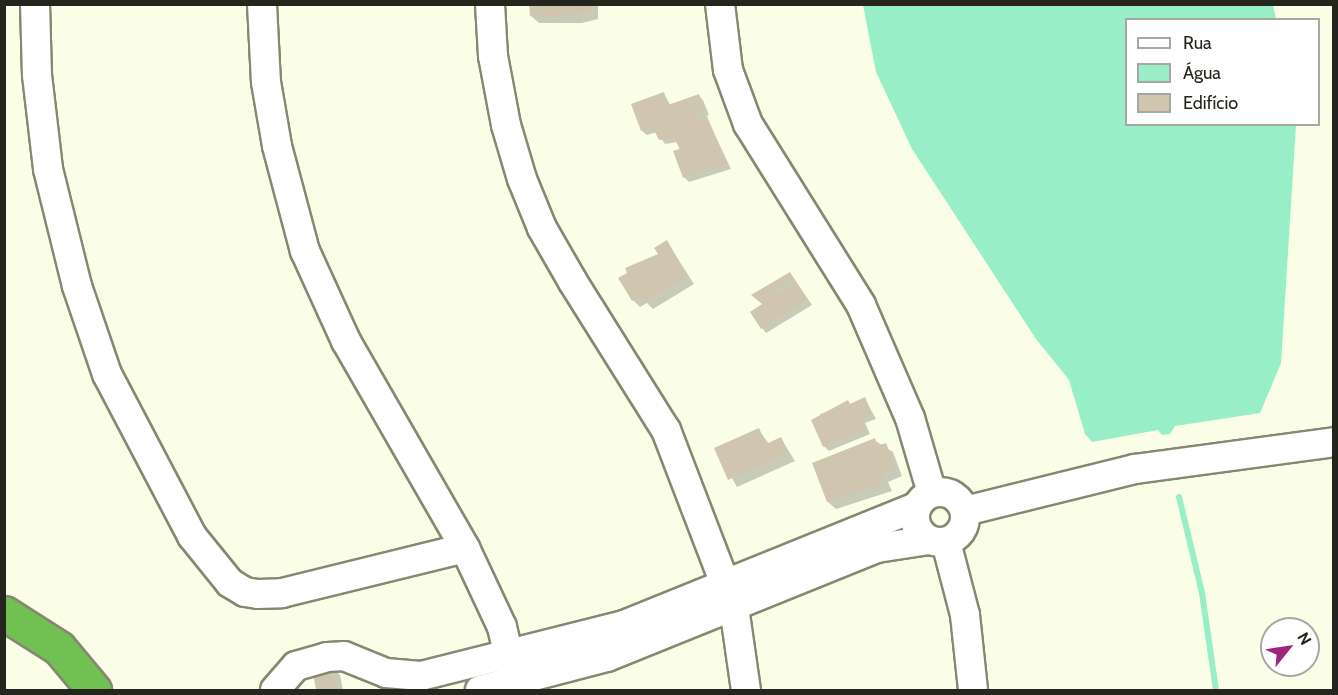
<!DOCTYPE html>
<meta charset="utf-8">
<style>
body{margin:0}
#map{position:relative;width:1338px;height:695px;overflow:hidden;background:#fbfee6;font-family:Cabin,sans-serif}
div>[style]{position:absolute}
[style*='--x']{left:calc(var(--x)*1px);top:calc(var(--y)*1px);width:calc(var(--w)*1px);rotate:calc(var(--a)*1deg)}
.water>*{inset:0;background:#98eec7}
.shadow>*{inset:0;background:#0003}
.stream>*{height:6px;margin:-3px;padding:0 3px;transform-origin:3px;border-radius:3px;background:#98eec7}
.building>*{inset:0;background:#d0c6b0}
.roads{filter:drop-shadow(2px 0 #868872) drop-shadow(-2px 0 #868872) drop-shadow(0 2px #868872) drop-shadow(0 -2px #868872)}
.minor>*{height:28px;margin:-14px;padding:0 14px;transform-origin:14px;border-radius:14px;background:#fff}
.minor>.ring{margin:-14px;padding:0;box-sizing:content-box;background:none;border:28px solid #fff;border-radius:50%}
.highway>*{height:33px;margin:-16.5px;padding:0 16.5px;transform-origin:16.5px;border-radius:16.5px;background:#71c152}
span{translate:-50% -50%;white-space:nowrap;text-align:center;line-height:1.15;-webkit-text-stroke:4.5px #fff;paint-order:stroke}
.frame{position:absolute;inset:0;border:6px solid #24251c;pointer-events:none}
.legend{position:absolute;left:1125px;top:18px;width:195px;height:108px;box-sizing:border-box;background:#fff;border:2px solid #a7a8a4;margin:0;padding:8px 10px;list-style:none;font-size:18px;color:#24251c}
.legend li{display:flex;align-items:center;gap:12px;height:30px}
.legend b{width:30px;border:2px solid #a7a8a4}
.north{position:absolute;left:1260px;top:617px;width:60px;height:60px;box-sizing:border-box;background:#fff;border:2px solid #a7a8a4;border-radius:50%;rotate:60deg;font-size:16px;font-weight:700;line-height:24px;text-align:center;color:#24251c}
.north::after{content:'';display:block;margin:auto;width:21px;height:27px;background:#a0267d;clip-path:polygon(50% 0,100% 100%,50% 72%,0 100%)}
</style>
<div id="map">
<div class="water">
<i style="clip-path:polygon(863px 5px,1273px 5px,1276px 19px,1126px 20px,1126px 124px,1296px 125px,1281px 363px,1260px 413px,1175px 426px,1170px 434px,1162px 435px,1158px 430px,1092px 442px,1085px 434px,1069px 380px,1036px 339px,912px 149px,876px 72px)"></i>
</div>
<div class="shadow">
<i style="clip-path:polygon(531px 4px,598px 4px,598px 19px,582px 23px,539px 23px,531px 16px)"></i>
<i style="clip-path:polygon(664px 94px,671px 106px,699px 96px,703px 100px,709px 115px,706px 116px,731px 169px,689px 182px,684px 177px,678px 142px,665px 144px,657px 132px,647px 135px,642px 131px)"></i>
<i style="clip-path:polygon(667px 242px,694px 284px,653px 309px,647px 303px,640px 307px,633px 300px)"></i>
<i style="clip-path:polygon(790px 273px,812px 305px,766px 333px,762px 328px,764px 305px,758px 300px)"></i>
<i style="clip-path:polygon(865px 399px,876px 419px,865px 423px,870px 434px,829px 451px,824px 446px,820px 414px)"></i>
<i style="clip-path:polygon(759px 430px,769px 444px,781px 439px,795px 461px,737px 487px,716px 449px)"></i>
<i style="clip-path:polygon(874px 440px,893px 452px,902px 476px,888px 482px,892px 491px,836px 509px,828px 502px,814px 464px)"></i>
<i style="clip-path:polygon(332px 667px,340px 675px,343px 690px,318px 690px,314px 669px)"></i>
</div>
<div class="stream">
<i style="--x:1179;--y:497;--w:99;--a:76.5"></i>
<i style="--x:1202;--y:593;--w:98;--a:81.8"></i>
</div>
<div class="building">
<i style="clip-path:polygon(529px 4px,591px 4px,592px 12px,547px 18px,530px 16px)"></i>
<i style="clip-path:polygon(664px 92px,668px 105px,699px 94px,705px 110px,698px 113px,699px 118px,707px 116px,727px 164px,683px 178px,673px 151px,680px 149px,674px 138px,659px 140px,653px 128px,641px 131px,631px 104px)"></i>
<i style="clip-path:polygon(667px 240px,688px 277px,644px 302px,641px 296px,632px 301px,618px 278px,627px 273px,625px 268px,658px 254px,654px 248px)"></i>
<i style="clip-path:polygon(evenodd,790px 272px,808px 300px,761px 329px,750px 312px,762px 304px,751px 295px,790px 272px,790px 280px,793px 286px,780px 294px,777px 288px,790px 280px)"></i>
<i style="clip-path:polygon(865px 397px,872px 414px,862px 419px,866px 429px,823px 447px,811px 420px,848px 400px,850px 404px)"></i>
<i style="clip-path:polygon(759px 428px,766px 444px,781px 437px,789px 453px,728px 480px,714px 448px)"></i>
<i style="clip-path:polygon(875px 438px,877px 446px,886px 443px,896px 468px,882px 474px,885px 483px,827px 502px,812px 463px)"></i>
<i style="clip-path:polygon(333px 666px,338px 690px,316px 690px,312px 668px)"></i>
</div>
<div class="roads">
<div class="minor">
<i style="--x:35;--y:4;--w:71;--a:88.4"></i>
<i style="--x:37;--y:75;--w:95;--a:83.3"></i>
<i style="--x:48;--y:169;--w:121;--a:76.1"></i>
<i style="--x:77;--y:286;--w:93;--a:71.2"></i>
<i style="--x:107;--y:374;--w:183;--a:62.3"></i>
<i style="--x:192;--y:536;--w:60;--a:51"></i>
<i style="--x:230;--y:583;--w:17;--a:31"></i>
<i style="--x:245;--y:592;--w:13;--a:9"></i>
<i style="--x:258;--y:594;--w:24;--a:-2"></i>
<i style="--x:282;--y:593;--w:188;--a:-13.8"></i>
<i style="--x:465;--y:548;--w:87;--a:64.9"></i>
<i style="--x:502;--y:627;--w:65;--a:76.6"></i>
<i style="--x:262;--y:4;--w:78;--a:87.1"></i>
<i style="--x:266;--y:82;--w:65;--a:80.2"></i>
<i style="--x:277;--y:146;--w:109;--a:75.1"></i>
<i style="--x:305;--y:251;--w:99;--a:65.5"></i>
<i style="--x:346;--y:341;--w:239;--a:60.1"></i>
<i style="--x:490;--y:4;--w:52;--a:86.7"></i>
<i style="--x:493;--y:56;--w:70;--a:79.3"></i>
<i style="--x:506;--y:125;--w:56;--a:73.5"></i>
<i style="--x:522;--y:179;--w:53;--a:67.8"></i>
<i style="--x:542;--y:228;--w:62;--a:60.1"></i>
<i style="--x:573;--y:282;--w:175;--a:57.9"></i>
<i style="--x:666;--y:430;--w:190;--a:69"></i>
<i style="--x:734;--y:607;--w:84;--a:81.8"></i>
<i style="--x:720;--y:4;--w:66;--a:83.1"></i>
<i style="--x:728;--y:70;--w:58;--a:69.7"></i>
<i style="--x:748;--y:124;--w:213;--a:58"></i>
<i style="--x:861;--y:305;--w:123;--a:66.6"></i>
<i style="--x:910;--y:418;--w:78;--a:73.7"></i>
<i class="ring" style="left:915px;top:492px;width:22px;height:22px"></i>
<i style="--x:965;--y:511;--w:175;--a:-13.9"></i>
<i style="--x:1135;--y:469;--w:201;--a:-7.7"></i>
<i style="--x:946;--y:542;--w:75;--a:75.4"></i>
<i style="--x:965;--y:615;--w:75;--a:83.9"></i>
<i style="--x:275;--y:690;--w:32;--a:-49"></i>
<i style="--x:296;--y:666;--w:32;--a:-16"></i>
<i style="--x:327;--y:657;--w:17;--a:-3"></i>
<i style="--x:344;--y:656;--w:45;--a:22"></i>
<i style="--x:386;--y:673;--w:35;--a:5"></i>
<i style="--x:421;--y:676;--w:209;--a:-14.1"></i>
<i style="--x:624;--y:625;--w:315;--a:-22"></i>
<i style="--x:480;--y:690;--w:131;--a:-14.6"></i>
<i style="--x:607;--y:657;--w:291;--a:-22"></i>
<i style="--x:877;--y:548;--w:53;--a:-8.7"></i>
</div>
<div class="highway">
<i style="--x:4;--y:613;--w:65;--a:32.5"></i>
<i style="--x:59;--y:648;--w:55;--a:50.2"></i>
</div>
</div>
<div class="frame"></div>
<ul class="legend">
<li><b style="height:8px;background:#fff"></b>Rua</li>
<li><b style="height:16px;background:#98eec7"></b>Água</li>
<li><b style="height:16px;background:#d0c6b0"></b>Edifício</li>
</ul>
<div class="north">N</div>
</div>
